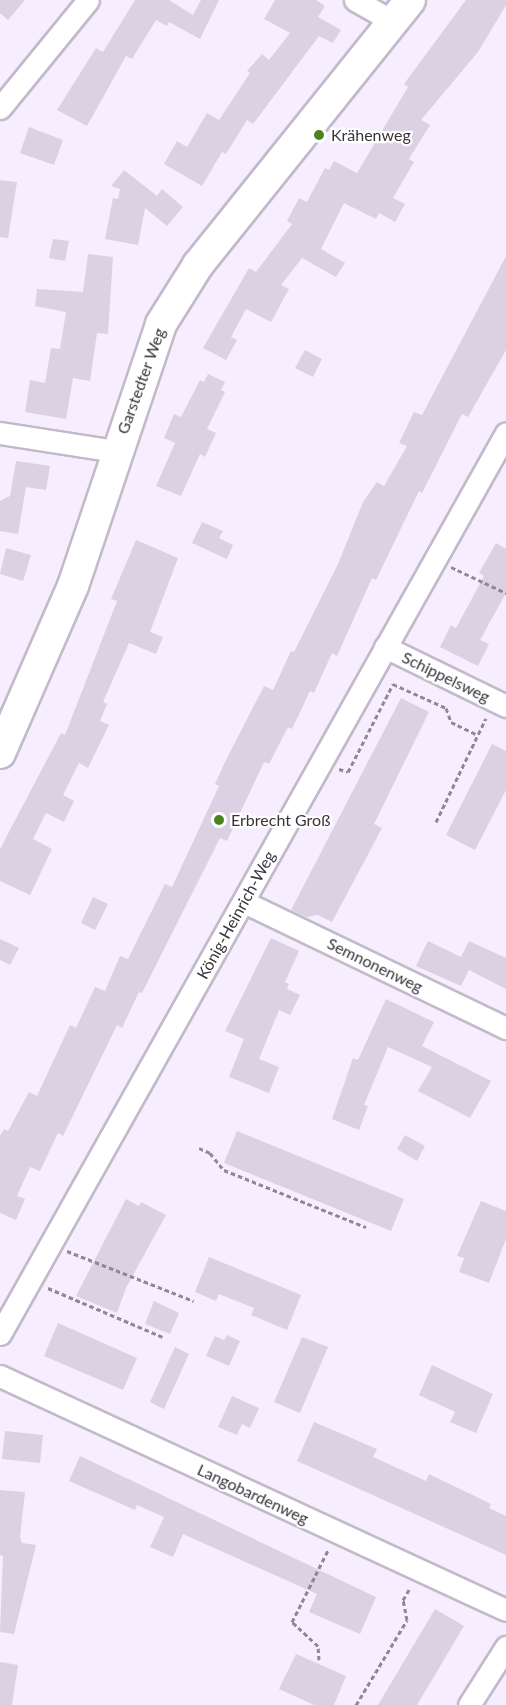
<!DOCTYPE html>
<meta charset="utf-8">
<style>
body{margin:0}
#map{position:relative;width:506px;height:1705px;overflow:hidden;background:#f6eefe;font-family:Lato,sans-serif}
div>[style]{position:absolute}
[style*='--x']{left:calc(var(--x)*1px);top:calc(var(--y)*1px);width:calc(var(--w)*1px);rotate:calc(var(--a)*1deg)}
.building>*{inset:0;background:#dad1e3}
.path>*{height:3px;margin-top:-1.5px;transform-origin:0;background:repeating-linear-gradient(90deg,#8e8893 0 4.5px,transparent 0 7.5px)}
.roads{filter:drop-shadow(2px 0 #c2b9cb) drop-shadow(-2px 0 #c2b9cb) drop-shadow(0 2px #c2b9cb) drop-shadow(0 -2px #c2b9cb)}
.minor>*{height:21px;margin:-10.5px;padding:0 10.5px;transform-origin:10.5px;border-radius:10.5px;background:#fff}
.secondary>*{height:30px;margin:-15px;padding:0 15px;transform-origin:15px;border-radius:15px;background:#fff}
.dots>*{width:16px;height:16px;translate:-50% -50%;box-sizing:border-box;border:3px solid #fff;border-radius:50%}
span{translate:-50% -50%;white-space:nowrap;text-align:center;line-height:1.15;-webkit-text-stroke:4.5px #fff;paint-order:stroke}
.poi-label{font-size:16px;color:#38343b}
.left{translate:0 -50%;text-align:left}
.street-label{font-size:16px;color:#38343b}
</style>
<div id="map">
<div class="building">
<i style="clip-path:polygon(0 0,25px 0,8px 20px,0 13px)"></i>
<i style="clip-path:polygon(135px 0,169px 0,193px 15px,201px 0,219px 0,200px 39px,169px 22px,167px 26px,156px 20px,132px 59px,126px 56px,87px 126px,57px 110px,96px 48px,103px 52px)"></i>
<i style="clip-path:polygon(275px 0,316px 0,325px 6px,318px 17px,341px 30px,333px 43px,319px 36px,253px 124px,247px 120px,226px 154px,222px 152px,202px 186px,164px 164px,177px 141px,187px 147px,207px 113px,219px 120px,250px 73px,247px 71px,262px 54px,269px 60px,290px 33px,264px 19px)"></i>
<i style="clip-path:polygon(466px 0,506px 0,506px 5px,478px 52px,421px 120px,430px 125px,409px 159px,414px 162px,393px 198px,405px 204px,395px 222px,379px 213px,376px 219px,344px 203px,321px 249px,345px 263px,336px 277px,302px 258px,281px 285px,289px 289px,271px 322px,246px 309px,231px 337px,237px 340px,226px 360px,203px 348px,249px 268px,256px 272px,292px 224px,287px 221px,299px 198px,307px 202px,325px 168px,329px 170px,334px 161px,357px 173px,408px 87px,404px 84px)"></i>
<i style="clip-path:polygon(29px 127px,63px 140px,54px 165px,20px 153px)"></i>
<i style="clip-path:polygon(124px 170px,157px 196px,162px 189px,183px 207px,167px 226px,145px 208px,138px 245px,105px 239px,113px 198px,118px 199px,120px 189px,111px 186px)"></i>
<i style="clip-path:polygon(0 180px,17px 182px,8px 238px,0 237px)"></i>
<i style="clip-path:polygon(53px 239px,69px 241px,65px 261px,49px 258px)"></i>
<i style="clip-path:polygon(88px 254px,113px 257px,108px 334px,97px 333px,90px 381px,73px 378px,66px 419px,25px 412px,30px 380px,45px 383px,51px 348px,60px 349px,66px 312px,35px 306px,37px 289px,83px 292px)"></i>
<i style="clip-path:polygon(506px 256px,506px 350px,468px 417px,462px 414px,422px 493px,419px 491px,376px 580px,372px 578px,337px 656px,332px 653px,314px 693px,310px 691px,292px 729px,288px 727px,269px 764px,264px 762px,227px 841px,220px 838px,142px 993px,139px 992px,122px 1028px,117px 1025px,63px 1136px,58px 1133px,40px 1171px,30px 1167px,17px 1196px,25px 1199px,16px 1220px,0 1213px,0 1136px,4px 1129px,8px 1131px,29px 1092px,37px 1096px,70px 1025px,76px 1028px,95px 987px,105px 991px,120px 956px,128px 959px,165px 884px,172px 887px,219px 786px,215px 784px,225px 762px,264px 686px,273px 690px,291px 651px,294px 652px,338px 564px,363px 502px,377px 482px,384px 486px,407px 446px,399px 443px,414px 412px,422px 415px)"></i>
<i style="clip-path:polygon(305px 350px,322px 359px,313px 377px,295px 368px)"></i>
<i style="clip-path:polygon(208px 374px,225px 382px,221px 390px,225px 392px,207px 429px,216px 433px,205px 457px,200px 454px,181px 496px,156px 486px,175px 443px,164px 438px,174px 414px,181px 417px,200px 380px,204px 382px)"></i>
<i style="clip-path:polygon(16px 461px,50px 466px,46px 490px,26px 487px,18px 534px,0 531px,0 501px,10px 496px)"></i>
<i style="clip-path:polygon(202px 522px,223px 531px,219px 538px,233px 545px,227px 559px,192px 543px)"></i>
<i style="clip-path:polygon(136px 540px,178px 558px,150px 632px,163px 637px,156px 654px,129px 643px,103px 702px,107px 704px,100px 721px,109px 725px,88px 768px,79px 763px,63px 795px,74px 801px,64px 822px,46px 813px,33px 839px,52px 849px,30px 895px,0 881px,0 849px,61px 733px,65px 735px,117px 601px,111px 599px)"></i>
<i style="clip-path:polygon(496px 543px,506px 549px,506px 593px,480px 640px,489px 644px,478px 666px,440px 647px,451px 625px,456px 628px,484px 576px,479px 573px)"></i>
<i style="clip-path:polygon(6px 548px,31px 555px,23px 581px,0 574px)"></i>
<i style="clip-path:polygon(401px 698px,429px 712px,374px 824px,382px 828px,332px 922px,318px 915px,306px 917px,291px 910px)"></i>
<i style="clip-path:polygon(492px 744px,506px 751px,506px 790px,475px 850px,446px 835px)"></i>
<i style="clip-path:polygon(93px 897px,108px 904px,95px 930px,81px 923px)"></i>
<i style="clip-path:polygon(271px 938px,299px 951px,285px 982px,289px 984px,287px 989px,300px 995px,290px 1015px,279px 1010px,259px 1059px,279px 1067px,269px 1093px,229px 1077px,244px 1039px,225px 1031px)"></i>
<i style="clip-path:polygon(0 939px,19px 948px,10px 965px,0 960px)"></i>
<i style="clip-path:polygon(428px 941px,461px 957px,469px 941px,506px 958px,506px 989px,469px 970px,461px 986px,416px 966px)"></i>
<i style="clip-path:polygon(386px 999px,434px 1022px,422px 1046px,491px 1081px,470px 1118px,418px 1091px,432px 1067px,388px 1047px,364px 1105px,368px 1106px,359px 1130px,332px 1119px,353px 1058px,358px 1060px)"></i>
<i style="clip-path:polygon(237px 1131px,404px 1199px,391px 1231px,224px 1163px)"></i>
<i style="clip-path:polygon(405px 1135px,425px 1146px,417px 1161px,397px 1149px)"></i>
<i style="clip-path:polygon(126px 1199px,139px 1206px,141px 1202px,166px 1215px,126px 1288px,117px 1313px,76px 1296px)"></i>
<i style="clip-path:polygon(481px 1201px,506px 1211px,506px 1239px,489px 1283px,459px 1272px,464px 1258px,457px 1256px)"></i>
<i style="clip-path:polygon(209px 1257px,301px 1295px,287px 1330px,251px 1315px,254px 1308px,219px 1294px,216px 1301px,195px 1292px)"></i>
<i style="clip-path:polygon(154px 1301px,179px 1313px,170px 1334px,145px 1324px)"></i>
<i style="clip-path:polygon(58px 1323px,137px 1358px,123px 1390px,44px 1356px)"></i>
<i style="clip-path:polygon(227px 1335px,240px 1341px,229px 1366px,206px 1356px,215px 1336px,224px 1340px)"></i>
<i style="clip-path:polygon(302px 1337px,328px 1347px,300px 1413px,274px 1402px)"></i>
<i style="clip-path:polygon(175px 1347px,189px 1354px,164px 1409px,150px 1402px)"></i>
<i style="clip-path:polygon(432px 1365px,493px 1394px,476px 1433px,450px 1422px,455px 1412px,419px 1395px)"></i>
<i style="clip-path:polygon(232px 1396px,259px 1408px,250px 1428px,242px 1424px,237px 1435px,218px 1427px)"></i>
<i style="clip-path:polygon(314px 1422px,377px 1449px,373px 1457px,426px 1481px,429px 1474px,491px 1504px,489px 1508px,506px 1516px,506px 1555px,297px 1461px)"></i>
<i style="clip-path:polygon(5px 1431px,43px 1435px,40px 1463px,2px 1459px)"></i>
<i style="clip-path:polygon(80px 1456px,376px 1597px,360px 1634px,309px 1612px,317px 1594px,183px 1534px,173px 1557px,150px 1547px,164px 1517px,137px 1505px,135px 1510px,69px 1481px)"></i>
<i style="clip-path:polygon(0 1490px,25px 1492px,20px 1537px,22px 1543px,36px 1545px,14px 1634px,0 1632px,3px 1556px,0 1555px)"></i>
<i style="clip-path:polygon(435px 1609px,464px 1626px,417px 1705px,378px 1705px)"></i>
<i style="clip-path:polygon(296px 1654px,346px 1676px,334px 1705px,314px 1705px,279px 1689px)"></i>
<i style="clip-path:polygon(0 1662px,18px 1665px,12px 1705px,0 1705px)"></i>
</div>
<div class="path">
<i style="--x:451;--y:567;--w:61;--a:25.3"></i>
<i style="--x:339;--y:769;--w:9;--a:18"></i>
<i style="--x:348;--y:772;--w:99;--a:-62.9"></i>
<i style="--x:393;--y:684;--w:58;--a:24.4"></i>
<i style="--x:446;--y:708;--w:15;--a:70"></i>
<i style="--x:451;--y:722;--w:30;--a:26"></i>
<i style="--x:436;--y:822;--w:115;--a:-64.3"></i>
<i style="--x:199;--y:1148;--w:12;--a:24"></i>
<i style="--x:210;--y:1153;--w:22;--a:51"></i>
<i style="--x:224;--y:1170;--w:153;--a:21.9"></i>
<i style="--x:67;--y:1251;--w:136;--a:21.5"></i>
<i style="--x:48;--y:1288;--w:127;--a:23.1"></i>
<i style="--x:319;--y:1660;--w:14;--a:-94"></i>
<i style="--x:318;--y:1646;--w:35;--a:-137"></i>
<i style="--x:292;--y:1622;--w:80;--a:-63.4"></i>
<i style="--x:356;--y:1705;--w:99;--a:-59"></i>
<i style="--x:407;--y:1620;--w:20;--a:-101"></i>
<i style="--x:403;--y:1600;--w:14;--a:-60"></i>
</div>
<div class="roads">
<div class="minor">
<i style="--x:355;--y:0;--w:45;--a:29.4"></i>
<i style="--x:0;--y:108;--w:139;--a:-50.8"></i>
<i style="--x:0;--y:433;--w:117;--a:8.8"></i>
<i style="--x:385;--y:647;--w:135;--a:26"></i>
<i style="--x:244;--y:902;--w:291;--a:25.7"></i>
<i style="--x:0;--y:1334;--w:1033;--a:-60.68"></i>
<i style="--x:0;--y:1376;--w:557;--a:24.82"></i>
<i style="--x:469;--y:1705;--w:69;--a:-57.5"></i>
</div>
<div class="secondary">
<i style="--x:0;--y:753;--w:182;--a:-66.4"></i>
<i style="--x:73;--y:586;--w:276;--a:-71.4"></i>
<i style="--x:161;--y:324;--w:70;--a:-57.9"></i>
<i style="--x:198;--y:265;--w:339;--a:-51.3"></i>
</div>
</div>
<div class="dots">
<i style="left:319px;top:135px;background:#4a8420"></i>
<i style="left:219px;top:820px;background:#4a8420"></i>
</div>
<div class="poi-label">
<span class="left" style="left:331px;top:135px">Krähenweg</span>
<span class="left" style="left:231px;top:820px">Erbrecht Groß</span>
</div>
<div class="street-label">
<span style="left:141px;top:381px;rotate:-70deg">Garstedter Weg</span>
<span style="left:446px;top:677px;rotate:26deg">Schippelsweg</span>
<span style="left:236px;top:915px;rotate:-61deg">König-Heinrich-Weg</span>
<span style="left:375px;top:965px;rotate:26deg">Semnonenweg</span>
<span style="left:253px;top:1494px;rotate:25deg">Langobardenweg</span>
</div>
</div>
